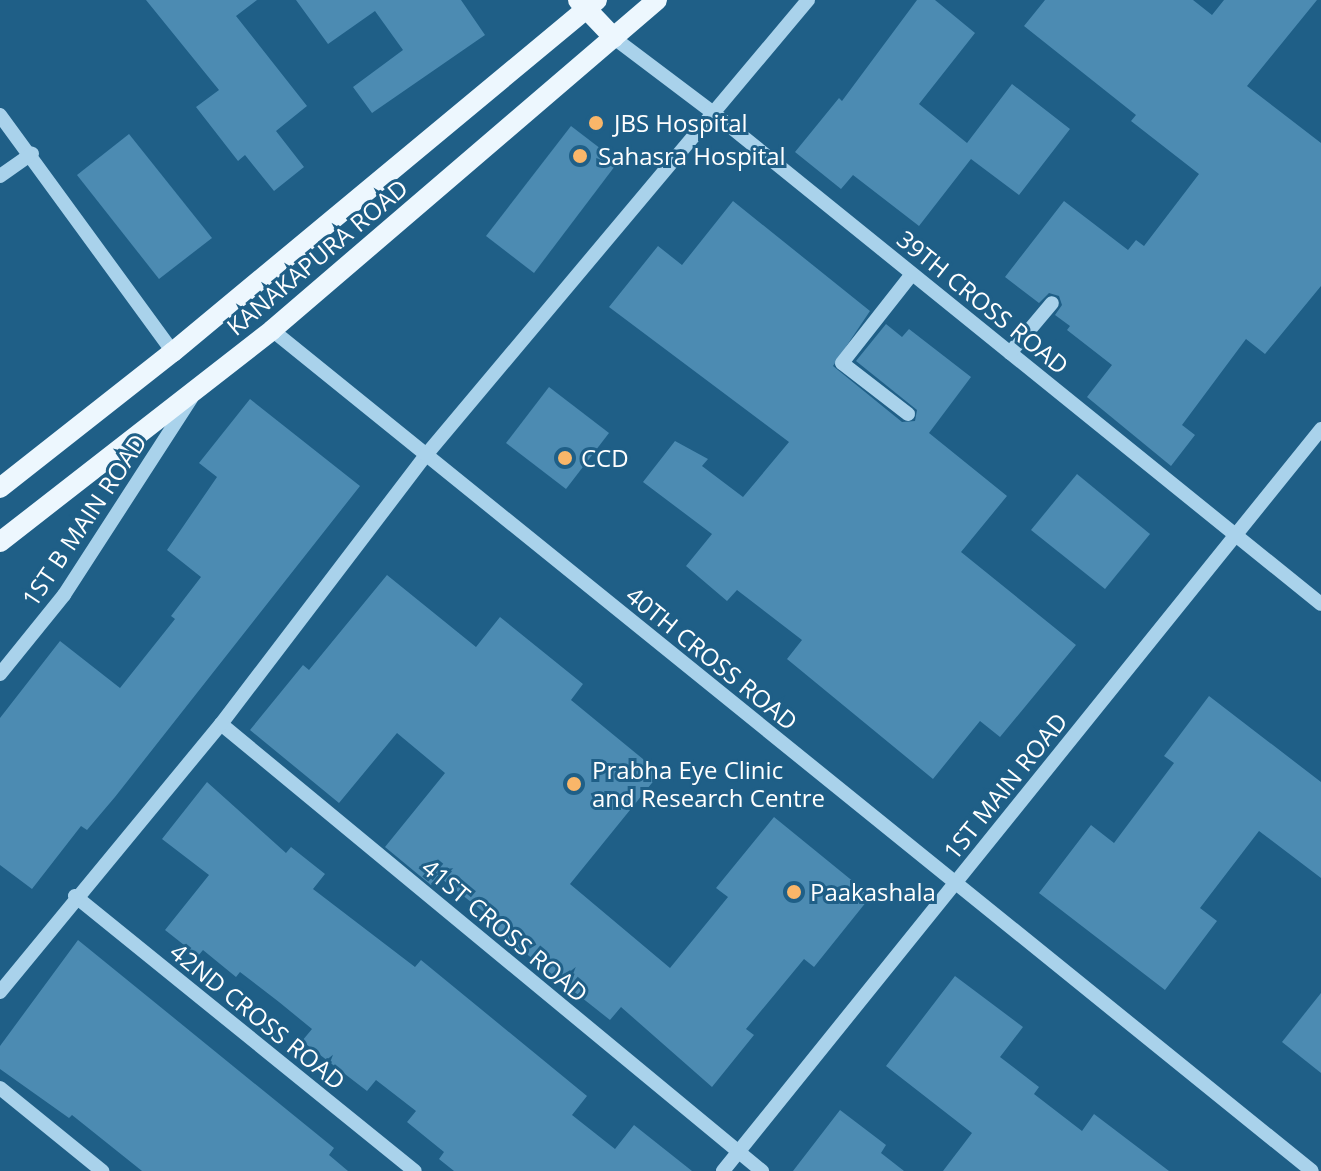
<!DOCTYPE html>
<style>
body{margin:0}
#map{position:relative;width:1321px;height:1171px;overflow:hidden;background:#1f5f87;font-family:"Open Sans",sans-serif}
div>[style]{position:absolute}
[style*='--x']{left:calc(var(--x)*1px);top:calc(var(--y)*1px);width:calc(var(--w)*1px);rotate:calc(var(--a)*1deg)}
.building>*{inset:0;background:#4c8bb2}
.minor>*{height:14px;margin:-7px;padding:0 7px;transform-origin:7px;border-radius:7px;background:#a9d2eb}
.major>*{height:20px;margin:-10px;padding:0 10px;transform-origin:10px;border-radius:10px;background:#edf7fe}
.dots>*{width:22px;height:22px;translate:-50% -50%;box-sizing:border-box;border:4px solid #1f5f87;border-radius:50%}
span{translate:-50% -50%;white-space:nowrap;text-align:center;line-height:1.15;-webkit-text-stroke:6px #1f5f87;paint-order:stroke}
.poi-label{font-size:24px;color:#fff}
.left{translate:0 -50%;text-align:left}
.street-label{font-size:24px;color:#fff}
</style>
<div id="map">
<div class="building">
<i style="clip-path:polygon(146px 0,257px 0,236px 16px,307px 106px,276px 131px,304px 167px,274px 191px,245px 155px,238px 161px,196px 107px,219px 90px)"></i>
<i style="clip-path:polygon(296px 0,461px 0,485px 35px,372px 113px,353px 87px,403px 50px,375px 11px,328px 44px)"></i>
<i style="clip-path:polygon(917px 0,935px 0,975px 33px,919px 104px,967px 143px,1012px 84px,1070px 129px,1019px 195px,971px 159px,919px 226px,853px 175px,841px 189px,795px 152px,839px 98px,842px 101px)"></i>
<i style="clip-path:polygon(1045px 0,1193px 0,1212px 15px,1224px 0,1317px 0,1247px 86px,1321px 143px,1321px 286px,1265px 354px,1246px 339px,1182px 425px,1195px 435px,1171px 466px,1087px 397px,1112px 365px,1067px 330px,1070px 326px,1055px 315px,1062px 305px,1059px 296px,1049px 293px,1039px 303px,1005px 277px,1064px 201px,1128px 250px,1136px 240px,1144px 246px,1199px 174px,1131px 121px,1136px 115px,1024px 26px)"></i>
<i style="clip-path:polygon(571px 126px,618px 162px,534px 273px,486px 236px)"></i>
<i style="clip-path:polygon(129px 134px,212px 238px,159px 279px,77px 175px)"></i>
<i style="clip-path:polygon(733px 201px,870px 311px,833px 366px,902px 422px,915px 421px,917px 410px,856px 361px,886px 324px,902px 337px,909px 329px,971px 377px,929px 433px,1007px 496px,961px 552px,1076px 645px,1000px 737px,980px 721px,933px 779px,787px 659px,802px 640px,737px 590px,727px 601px,686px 566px,712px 534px,643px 482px,675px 441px,708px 459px,702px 466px,743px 497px,789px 442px,609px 307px,658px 246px,682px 265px)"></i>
<i style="clip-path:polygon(549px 387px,609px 433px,566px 489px,506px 443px)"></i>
<i style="clip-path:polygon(250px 399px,360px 486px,115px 797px,87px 830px,81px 826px,32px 889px,0 865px,0 718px,60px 641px,120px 688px,175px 619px,171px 616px,201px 577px,167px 550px,217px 477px,199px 463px)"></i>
<i style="clip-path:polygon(1077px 474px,1150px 534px,1105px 589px,1031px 530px)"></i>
<i style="clip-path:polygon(387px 575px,476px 647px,500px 617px,583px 684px,571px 700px,660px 773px,570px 884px,670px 968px,728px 897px,716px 888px,774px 817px,871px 896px,814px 967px,804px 959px,746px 1029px,754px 1035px,712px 1087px,621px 1007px,610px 1020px,481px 918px,485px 913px,438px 876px,431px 885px,385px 847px,445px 773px,397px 733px,339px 803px,250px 730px,303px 665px,309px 670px)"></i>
<i style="clip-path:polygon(1209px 696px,1321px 782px,1321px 878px,1259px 831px,1200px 908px,1217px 921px,1165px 990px,1039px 893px,1091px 825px,1114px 843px,1174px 763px,1164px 756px)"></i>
<i style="clip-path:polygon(207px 782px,286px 853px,291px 847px,325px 874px,313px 889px,415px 967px,421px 960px,587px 1096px,572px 1115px,615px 1149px,634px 1125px,692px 1171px,454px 1171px,439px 1159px,444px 1152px,407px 1122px,416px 1111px,376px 1080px,367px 1091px,302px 1041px,312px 1029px,279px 1002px,240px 972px,236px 977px,203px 950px,198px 956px,165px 930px,209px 875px,162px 839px)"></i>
<i style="clip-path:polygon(78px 940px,334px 1148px,329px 1155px,348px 1171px,142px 1171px,72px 1115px,69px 1118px,0 1069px,0 1046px)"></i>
<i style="clip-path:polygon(955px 976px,1023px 1027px,1000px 1057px,1039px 1087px,1034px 1094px,1082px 1131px,1094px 1114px,1169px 1171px,943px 1171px,972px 1133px,886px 1066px)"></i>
<i style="clip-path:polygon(1321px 993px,1321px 1073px,1282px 1042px)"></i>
<i style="clip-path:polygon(840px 1110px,886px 1145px,881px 1153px,904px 1171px,793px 1171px)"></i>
</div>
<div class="minor">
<i style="--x:614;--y:38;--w:121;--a:37"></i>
<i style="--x:711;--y:111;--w:784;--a:38.95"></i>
<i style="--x:0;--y:115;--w:293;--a:53.9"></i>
<i style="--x:0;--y:176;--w:39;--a:-35"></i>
<i style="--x:272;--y:330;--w:1337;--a:38.96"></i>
<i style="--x:1010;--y:353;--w:65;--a:-50"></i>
<i style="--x:908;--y:414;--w:83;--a:-142.3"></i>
<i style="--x:842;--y:363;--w:113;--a:-51.8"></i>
<i style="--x:0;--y:674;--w:102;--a:-51"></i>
<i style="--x:64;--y:595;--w:234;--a:-57.1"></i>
<i style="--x:221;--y:724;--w:702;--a:39.57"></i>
<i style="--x:75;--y:896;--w:437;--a:39"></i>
<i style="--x:0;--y:992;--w:347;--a:-50.5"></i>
<i style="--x:221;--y:724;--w:338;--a:-52.7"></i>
<i style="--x:426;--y:455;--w:594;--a:-49.98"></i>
<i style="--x:0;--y:1088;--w:132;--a:39.1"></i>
<i style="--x:723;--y:1171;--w:953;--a:-51.13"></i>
</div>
<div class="major">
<i style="--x:578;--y:0;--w:52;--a:46.5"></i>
<i style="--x:0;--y:488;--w:220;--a:-38.2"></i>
<i style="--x:173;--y:352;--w:551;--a:-39.7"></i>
<i style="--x:0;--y:542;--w:345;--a:-37.9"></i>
<i style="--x:272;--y:330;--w:507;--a:-40.6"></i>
</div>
<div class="dots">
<i style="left:596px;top:123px;background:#f9b669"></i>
<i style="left:580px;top:156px;background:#f9b669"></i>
<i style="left:565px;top:458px;background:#f9b669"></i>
<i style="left:574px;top:784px;background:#f9b669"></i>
<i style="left:794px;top:892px;background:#f9b669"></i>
</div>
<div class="poi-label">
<span class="left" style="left:614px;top:123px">JBS Hospital</span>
<span class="left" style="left:598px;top:156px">Sahasra Hospital</span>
<span class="left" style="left:581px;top:458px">CCD</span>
<span class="left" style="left:592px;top:784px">Prabha Eye Clinic<br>and Research Centre</span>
<span class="left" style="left:810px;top:892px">Paakashala</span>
</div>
<div class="street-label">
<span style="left:317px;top:257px;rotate:-40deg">KANAKAPURA ROAD</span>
<span style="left:983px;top:302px;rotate:39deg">39TH CROSS ROAD</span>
<span style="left:84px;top:520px;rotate:-56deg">1ST B MAIN ROAD</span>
<span style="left:712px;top:658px;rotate:39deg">40TH CROSS ROAD</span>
<span style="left:1005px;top:786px;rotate:-51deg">1ST MAIN ROAD</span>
<span style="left:505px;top:930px;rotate:40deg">41ST CROSS ROAD</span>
<span style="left:258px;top:1016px;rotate:39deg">42ND CROSS ROAD</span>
</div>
</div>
